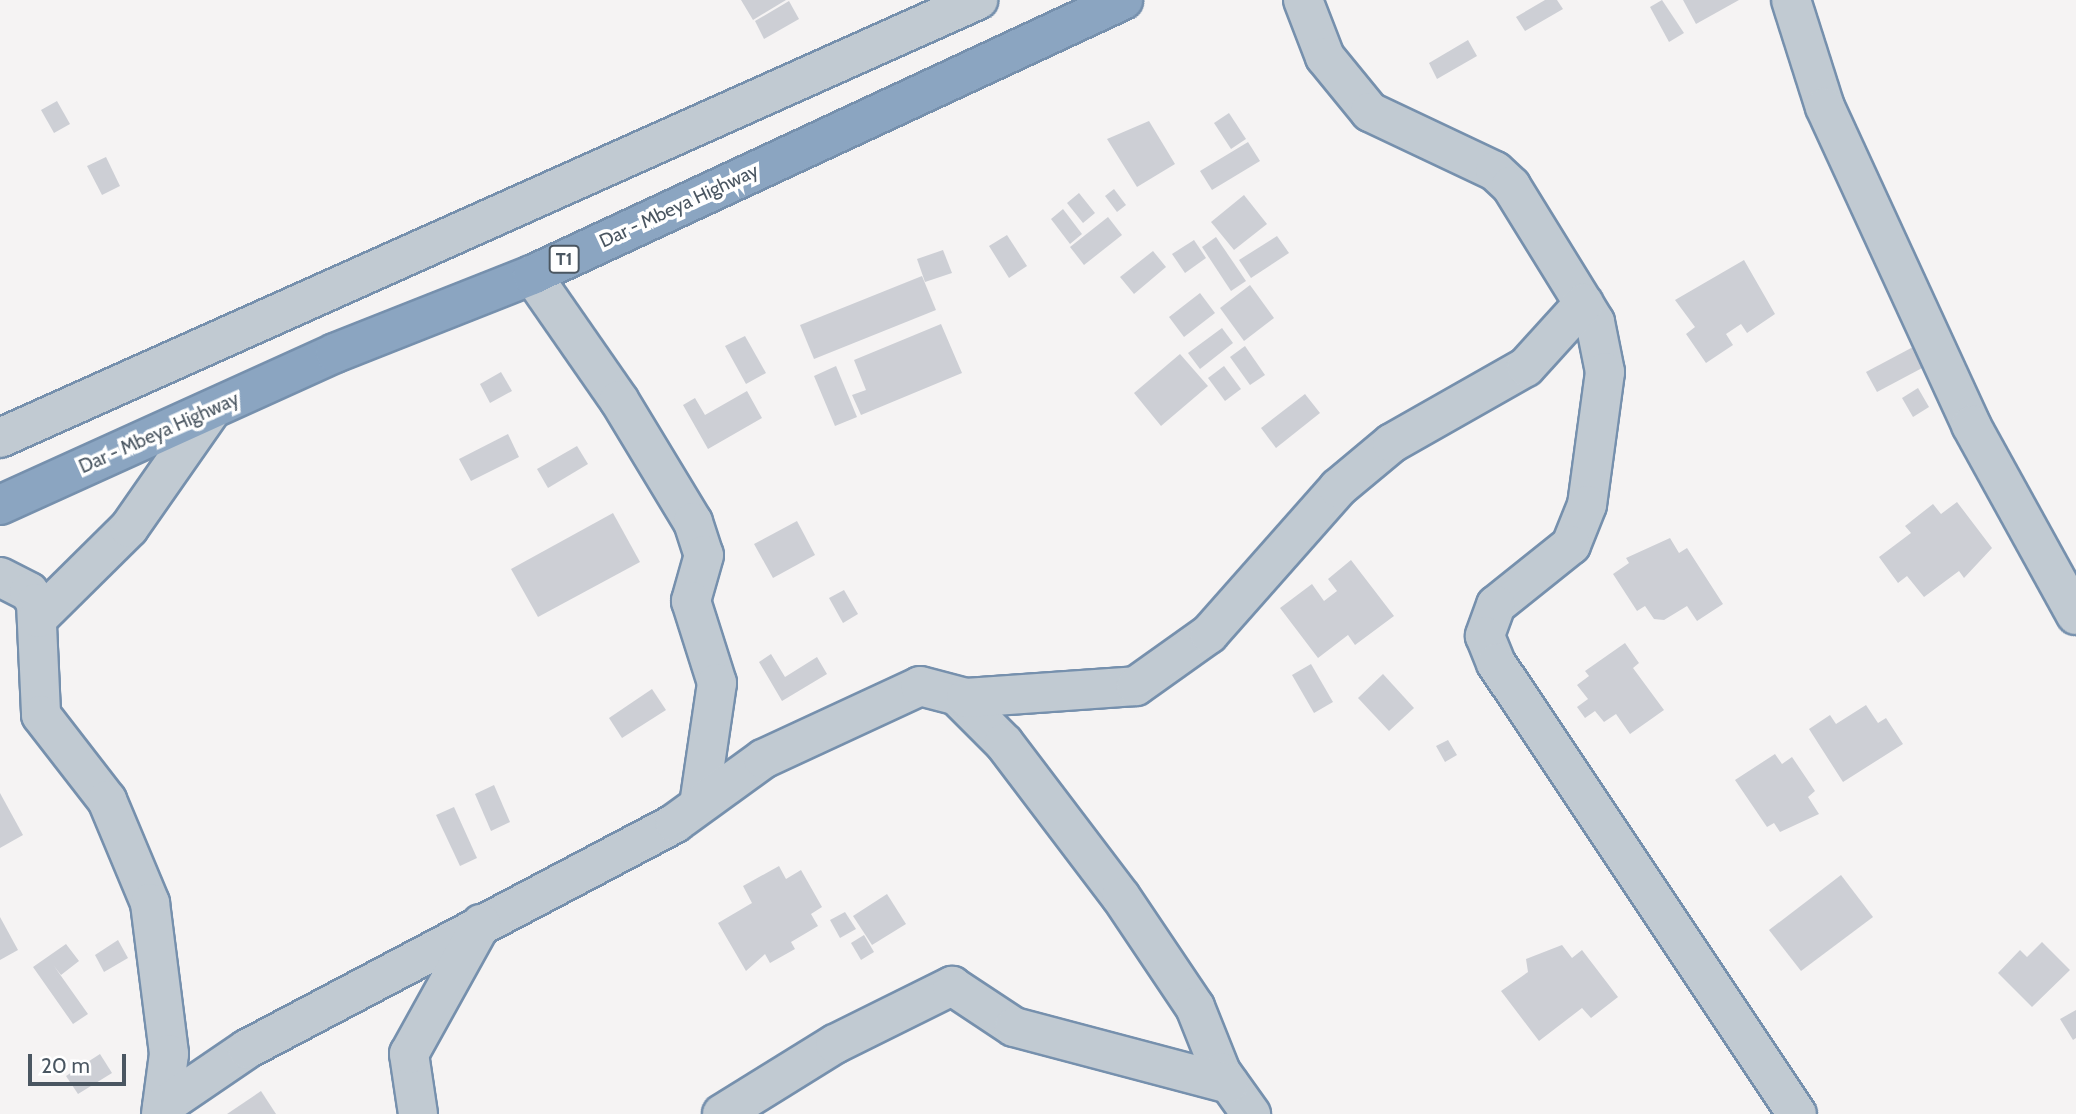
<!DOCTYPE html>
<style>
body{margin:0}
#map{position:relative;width:2076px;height:1114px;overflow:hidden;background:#f5f3f3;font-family:Cabin,sans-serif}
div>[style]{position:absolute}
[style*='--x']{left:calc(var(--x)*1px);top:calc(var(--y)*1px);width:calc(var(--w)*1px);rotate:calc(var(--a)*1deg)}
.building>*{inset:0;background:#cdcfd5}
.roads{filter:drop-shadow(2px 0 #7690ad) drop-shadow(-2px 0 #7690ad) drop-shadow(0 2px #7690ad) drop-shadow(0 -2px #7690ad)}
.minor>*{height:38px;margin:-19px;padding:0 19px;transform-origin:19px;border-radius:19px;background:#c1cad2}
.highway>*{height:38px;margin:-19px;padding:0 19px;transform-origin:19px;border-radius:19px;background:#8ba5c1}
span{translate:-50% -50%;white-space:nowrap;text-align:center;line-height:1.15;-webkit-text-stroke:7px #fff;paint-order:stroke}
.shield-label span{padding:2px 5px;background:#fff;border:2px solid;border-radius:5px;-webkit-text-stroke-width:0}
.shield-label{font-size:18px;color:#4a5661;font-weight:700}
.street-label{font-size:19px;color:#4a5661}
.scale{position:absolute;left:28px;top:1054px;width:98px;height:32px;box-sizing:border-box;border:4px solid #4a5661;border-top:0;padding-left:9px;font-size:21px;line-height:24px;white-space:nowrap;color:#4a5661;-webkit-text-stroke:5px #fff;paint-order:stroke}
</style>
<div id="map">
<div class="building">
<i style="clip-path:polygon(741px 0,786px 0,753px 20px)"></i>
<i style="clip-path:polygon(1545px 0,1557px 0,1563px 9px,1525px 31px,1516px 17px)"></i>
<i style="clip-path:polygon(1662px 0,1684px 33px,1669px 42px,1650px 7px)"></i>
<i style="clip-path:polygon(1683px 0,1739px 0,1696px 24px)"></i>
<i style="clip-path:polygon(789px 1px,799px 19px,764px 39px,755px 21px)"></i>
<i style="clip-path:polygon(1468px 40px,1477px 56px,1437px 79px,1429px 63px)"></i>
<i style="clip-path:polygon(57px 101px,70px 124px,54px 133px,41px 110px)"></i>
<i style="clip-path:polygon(1229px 113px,1246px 139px,1231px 149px,1214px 123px)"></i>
<i style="clip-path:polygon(1149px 121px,1175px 164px,1137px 187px,1107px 139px)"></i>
<i style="clip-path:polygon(1248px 142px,1260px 161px,1212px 190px,1200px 171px)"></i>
<i style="clip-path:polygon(106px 157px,120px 186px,102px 195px,87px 166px)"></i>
<i style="clip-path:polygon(1114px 189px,1126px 205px,1117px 212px,1105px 196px)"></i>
<i style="clip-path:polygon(1079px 193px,1095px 213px,1083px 223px,1067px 203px)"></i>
<i style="clip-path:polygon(1244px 195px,1267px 224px,1234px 250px,1211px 222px)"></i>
<i style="clip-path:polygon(1063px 209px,1082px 234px,1070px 244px,1051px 219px)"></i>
<i style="clip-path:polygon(1108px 217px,1122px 235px,1084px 265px,1070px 247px)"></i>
<i style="clip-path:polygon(1007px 235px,1027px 266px,1009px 278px,989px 246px)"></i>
<i style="clip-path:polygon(1277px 236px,1289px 253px,1251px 278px,1239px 260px)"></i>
<i style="clip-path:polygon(1216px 237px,1246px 281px,1231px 291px,1202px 247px)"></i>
<i style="clip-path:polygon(1194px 240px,1206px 258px,1185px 273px,1172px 254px)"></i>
<i style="clip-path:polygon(943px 250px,952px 273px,925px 282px,917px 259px)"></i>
<i style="clip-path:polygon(1153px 251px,1166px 267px,1134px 294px,1120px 277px)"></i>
<i style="clip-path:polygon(1744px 260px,1775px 314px,1747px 333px,1741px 324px,1726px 334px,1733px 345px,1706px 363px,1686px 334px,1695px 327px,1675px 300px)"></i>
<i style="clip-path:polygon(922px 276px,936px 310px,814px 359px,800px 325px)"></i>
<i style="clip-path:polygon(1250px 285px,1274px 318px,1244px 341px,1220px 308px)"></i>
<i style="clip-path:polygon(1200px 293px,1215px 313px,1184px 337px,1169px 317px)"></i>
<i style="clip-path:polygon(941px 324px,962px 373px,861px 415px,852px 395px,866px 390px,854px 360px)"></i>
<i style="clip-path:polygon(1222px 328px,1233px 343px,1200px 369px,1188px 353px)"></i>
<i style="clip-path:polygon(745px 336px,766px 373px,746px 384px,725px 346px)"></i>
<i style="clip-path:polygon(1245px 346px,1265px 375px,1250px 385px,1230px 357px)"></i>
<i style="clip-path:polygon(1913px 347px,1924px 367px,1877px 392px,1866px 372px)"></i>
<i style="clip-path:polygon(1180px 354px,1208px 386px,1161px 426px,1134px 393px)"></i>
<i style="clip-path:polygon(836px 366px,857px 417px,835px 426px,814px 376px)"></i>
<i style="clip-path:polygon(1224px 366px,1241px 389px,1225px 401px,1208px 378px)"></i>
<i style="clip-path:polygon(501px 372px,512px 391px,490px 403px,480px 384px)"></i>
<i style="clip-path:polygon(1918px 388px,1929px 407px,1913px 417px,1902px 398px)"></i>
<i style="clip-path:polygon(747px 391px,762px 418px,708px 449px,683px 405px,695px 398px,705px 415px)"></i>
<i style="clip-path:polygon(1305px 394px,1320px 413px,1276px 448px,1261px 428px)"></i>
<i style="clip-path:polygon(508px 434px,519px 457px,471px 481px,459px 459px)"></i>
<i style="clip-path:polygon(577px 446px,588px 464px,548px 488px,537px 469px)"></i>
<i style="clip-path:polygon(1957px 502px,1992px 548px,1964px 578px,1959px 571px,1924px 597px,1907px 576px,1898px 583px,1879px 557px,1911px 533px,1905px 526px,1933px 504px,1941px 514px)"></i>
<i style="clip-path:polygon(613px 513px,640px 562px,538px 617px,511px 569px)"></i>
<i style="clip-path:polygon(797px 521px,815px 555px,773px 578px,754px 544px)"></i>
<i style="clip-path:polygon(1670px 538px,1679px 553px,1687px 548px,1723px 604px,1697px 621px,1687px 606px,1664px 620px,1654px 619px,1645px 606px,1637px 611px,1613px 574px,1629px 563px,1626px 558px)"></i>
<i style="clip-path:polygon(1351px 560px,1394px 616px,1355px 645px,1348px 635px,1318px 658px,1280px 608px,1312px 584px,1324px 601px,1337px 591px,1328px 579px)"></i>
<i style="clip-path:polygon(844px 590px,858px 614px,843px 623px,829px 598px)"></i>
<i style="clip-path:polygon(1625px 643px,1639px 663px,1633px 668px,1664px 710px,1630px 734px,1616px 714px,1604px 722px,1595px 711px,1585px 718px,1577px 707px,1588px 699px,1577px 685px,1589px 676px,1585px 671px)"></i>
<i style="clip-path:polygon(771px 654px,785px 677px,817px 657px,827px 674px,782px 701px,759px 662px)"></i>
<i style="clip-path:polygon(1311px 664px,1333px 702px,1314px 713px,1292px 675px)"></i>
<i style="clip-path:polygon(1383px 674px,1414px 708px,1389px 731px,1358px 698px)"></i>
<i style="clip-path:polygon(652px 689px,666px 710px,622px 738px,609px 718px)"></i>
<i style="clip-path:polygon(1866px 705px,1878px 723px,1886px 718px,1903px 744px,1843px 782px,1809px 729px,1830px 715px,1836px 724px)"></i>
<i style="clip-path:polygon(1448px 740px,1457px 755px,1445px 762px,1436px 746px)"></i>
<i style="clip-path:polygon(1775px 754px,1782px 764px,1792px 757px,1815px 791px,1808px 797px,1819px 814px,1780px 832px,1774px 823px,1767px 827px,1735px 780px)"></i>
<i style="clip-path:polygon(494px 785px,510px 822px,491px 831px,475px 794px)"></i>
<i style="clip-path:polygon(0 793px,23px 835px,0 848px)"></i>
<i style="clip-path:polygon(454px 807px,477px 858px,460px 866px,436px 815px)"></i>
<i style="clip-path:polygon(779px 866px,786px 879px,801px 870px,822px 907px,811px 914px,818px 926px,791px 942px,795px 949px,770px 963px,765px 954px,746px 971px,718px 923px,752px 903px,743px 886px)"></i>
<i style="clip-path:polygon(1841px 875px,1873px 917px,1801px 971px,1769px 930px)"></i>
<i style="clip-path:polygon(887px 894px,906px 924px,872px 945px,853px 916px)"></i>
<i style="clip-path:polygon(845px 912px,856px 929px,840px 938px,830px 920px)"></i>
<i style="clip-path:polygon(0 917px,18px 950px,0 960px)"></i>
<i style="clip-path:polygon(864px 935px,874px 952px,861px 960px,851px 943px)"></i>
<i style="clip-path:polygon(118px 940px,128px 958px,104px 972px,95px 955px)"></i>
<i style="clip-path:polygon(2042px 942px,2070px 970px,2032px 1007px,1998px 973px,2020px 950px,2027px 957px)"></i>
<i style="clip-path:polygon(66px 944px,79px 961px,61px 975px,54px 966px,88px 1014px,73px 1024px,33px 967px)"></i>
<i style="clip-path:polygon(1562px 945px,1572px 958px,1582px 950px,1618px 997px,1591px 1018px,1582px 1008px,1539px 1041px,1501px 991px,1528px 972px,1526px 959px)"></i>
<i style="clip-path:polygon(2076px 1010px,2076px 1038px,2073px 1040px,2060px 1019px)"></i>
<i style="clip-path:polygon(100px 1054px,112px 1073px,78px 1094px,66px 1076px)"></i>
<i style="clip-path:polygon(261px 1091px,276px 1114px,227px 1114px)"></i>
</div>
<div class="roads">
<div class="minor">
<i style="--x:1303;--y:0;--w:61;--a:68.9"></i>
<i style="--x:1325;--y:57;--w:71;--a:50.7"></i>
<i style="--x:1370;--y:112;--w:138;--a:25.3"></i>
<i style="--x:1495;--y:171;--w:22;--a:43"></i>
<i style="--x:1511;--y:186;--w:160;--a:58.3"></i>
<i style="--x:1595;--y:322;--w:51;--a:78.7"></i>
<i style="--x:1605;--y:372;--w:134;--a:97.7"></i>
<i style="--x:1587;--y:505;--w:43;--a:111.8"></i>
<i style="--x:1571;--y:545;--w:96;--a:141.3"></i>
<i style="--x:1496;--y:605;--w:33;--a:110"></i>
<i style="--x:1485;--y:636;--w:29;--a:68"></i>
<i style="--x:1496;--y:663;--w:542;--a:56.28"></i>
<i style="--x:1791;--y:0;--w:112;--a:72.4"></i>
<i style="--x:1825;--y:107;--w:350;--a:65.3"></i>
<i style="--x:1971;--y:425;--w:217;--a:61.1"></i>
<i style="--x:532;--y:275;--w:152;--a:55.2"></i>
<i style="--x:619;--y:400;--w:143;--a:58.8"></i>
<i style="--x:693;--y:522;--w:35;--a:72"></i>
<i style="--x:704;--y:555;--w:48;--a:105.8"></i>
<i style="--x:691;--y:601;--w:86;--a:72.4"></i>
<i style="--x:717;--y:683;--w:123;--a:98.4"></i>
<i style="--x:0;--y:438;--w:1072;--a:-24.13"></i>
<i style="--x:0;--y:577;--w:33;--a:27"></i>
<i style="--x:29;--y:592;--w:13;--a:58"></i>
<i style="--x:36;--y:603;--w:112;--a:87.4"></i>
<i style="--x:41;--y:715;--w:108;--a:52.2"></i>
<i style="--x:107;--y:800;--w:112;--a:67.3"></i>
<i style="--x:150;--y:903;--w:152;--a:82.8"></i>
<i style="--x:169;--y:1054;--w:61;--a:97.6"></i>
<i style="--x:38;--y:618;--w:128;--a:-44.7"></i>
<i style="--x:129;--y:528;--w:141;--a:-55.1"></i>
<i style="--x:958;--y:697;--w:65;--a:45"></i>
<i style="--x:1004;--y:743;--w:193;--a:52.8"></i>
<i style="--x:1121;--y:897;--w:133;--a:56.1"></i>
<i style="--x:1195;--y:1007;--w:70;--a:68.2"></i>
<i style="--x:1221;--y:1072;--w:52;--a:54.5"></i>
<i style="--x:162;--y:1107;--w:103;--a:-34.3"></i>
<i style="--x:247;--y:1049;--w:484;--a:-27.8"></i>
<i style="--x:675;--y:823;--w:109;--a:-36"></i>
<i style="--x:763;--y:759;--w:173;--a:-24.9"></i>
<i style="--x:920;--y:686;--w:48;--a:14.6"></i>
<i style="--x:966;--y:698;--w:170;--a:-4"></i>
<i style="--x:1136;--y:686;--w:90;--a:-35.5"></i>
<i style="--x:1209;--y:634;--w:195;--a:-48.5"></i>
<i style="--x:1338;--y:488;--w:70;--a:-39.8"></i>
<i style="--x:1392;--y:443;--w:154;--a:-29.6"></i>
<i style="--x:1526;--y:367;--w:86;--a:-47.8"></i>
<i style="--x:418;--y:1114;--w:61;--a:-98.5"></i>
<i style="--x:409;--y:1054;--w:149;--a:-61"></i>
<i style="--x:722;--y:1114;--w:133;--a:-31.8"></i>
<i style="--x:835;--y:1044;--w:131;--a:-26.4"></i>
<i style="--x:952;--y:986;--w:74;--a:33.5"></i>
<i style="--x:1014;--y:1027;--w:222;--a:14.8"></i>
</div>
<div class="highway">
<i style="--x:0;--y:505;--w:368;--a:-24.4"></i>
<i style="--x:335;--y:353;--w:212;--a:-21.6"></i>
<i style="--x:532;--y:275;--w:652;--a:-24.95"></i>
</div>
</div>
<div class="shield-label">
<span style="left:564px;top:259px">T1</span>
</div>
<div class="street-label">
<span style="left:679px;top:206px;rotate:-25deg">Dar - Mbeya Highway</span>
<span style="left:159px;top:433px;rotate:-24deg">Dar - Mbeya Highway</span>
</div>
<div class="scale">20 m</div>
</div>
